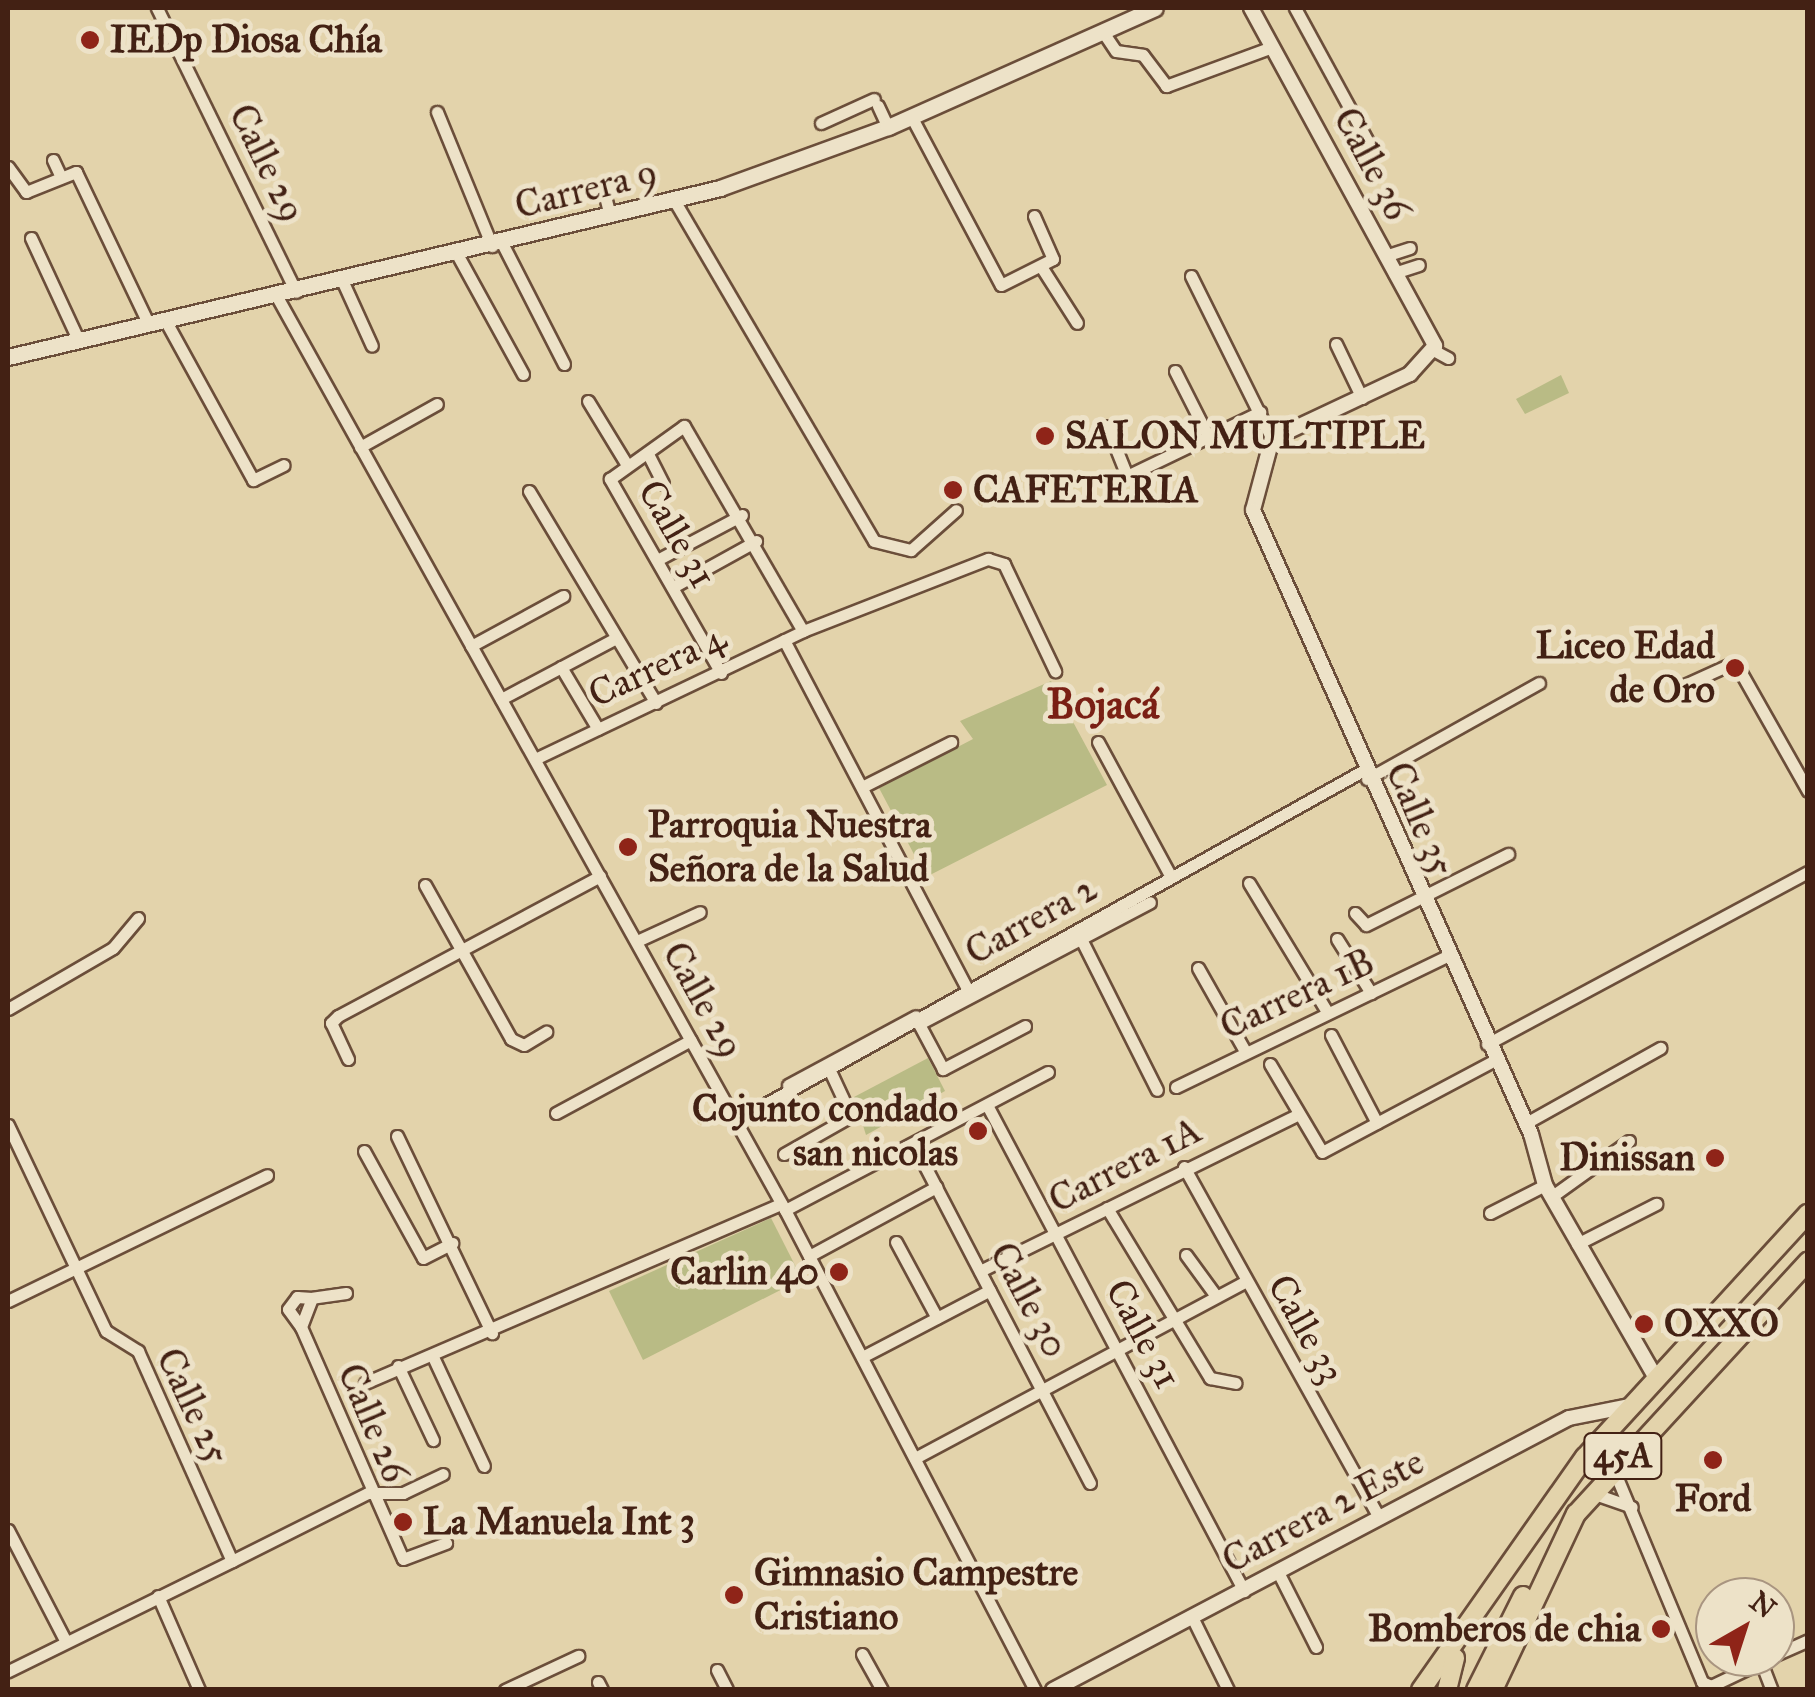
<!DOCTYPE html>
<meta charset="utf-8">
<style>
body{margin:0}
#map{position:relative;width:1815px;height:1697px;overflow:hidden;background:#e3d3ab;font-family:"IM FELL Great Primer",serif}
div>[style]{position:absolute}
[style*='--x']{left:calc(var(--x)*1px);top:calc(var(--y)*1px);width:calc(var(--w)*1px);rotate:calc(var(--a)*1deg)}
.green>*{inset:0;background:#b9bb85}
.roads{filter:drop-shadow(2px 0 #6b4e3a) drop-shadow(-2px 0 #6b4e3a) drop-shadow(0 2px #6b4e3a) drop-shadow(0 -2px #6b4e3a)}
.minor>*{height:11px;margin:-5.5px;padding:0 5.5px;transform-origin:5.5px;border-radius:5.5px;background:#ede2c8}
.tertiary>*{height:14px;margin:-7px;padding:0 7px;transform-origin:7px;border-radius:7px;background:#ede2c8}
.secondary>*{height:15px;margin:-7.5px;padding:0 7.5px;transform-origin:7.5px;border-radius:7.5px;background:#ede2c8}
.trunk>*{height:18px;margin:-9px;padding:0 9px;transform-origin:9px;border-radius:9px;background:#e3d3ab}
.dots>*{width:28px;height:28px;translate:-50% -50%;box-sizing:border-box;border:5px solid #ede2c8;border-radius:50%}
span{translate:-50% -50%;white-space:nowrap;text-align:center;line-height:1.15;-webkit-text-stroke:10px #ede2c8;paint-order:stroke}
.shield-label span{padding:2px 8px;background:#ede2c8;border:2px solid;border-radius:8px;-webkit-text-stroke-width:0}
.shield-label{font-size:35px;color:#432114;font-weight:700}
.poi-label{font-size:38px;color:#432114;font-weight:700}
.left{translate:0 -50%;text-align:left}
.right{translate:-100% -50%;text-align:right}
.street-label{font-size:38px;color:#432114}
.quarter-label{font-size:42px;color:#7a1f14;font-weight:700}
.frame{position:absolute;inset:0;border:10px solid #432114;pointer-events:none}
.north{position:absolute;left:1695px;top:1577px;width:100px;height:100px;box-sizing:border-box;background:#ede2c8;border:2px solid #a99580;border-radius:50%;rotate:39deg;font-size:28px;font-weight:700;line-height:40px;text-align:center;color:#432114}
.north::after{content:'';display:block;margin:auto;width:35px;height:45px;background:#8f2418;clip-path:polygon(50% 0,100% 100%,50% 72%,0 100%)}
</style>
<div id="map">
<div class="green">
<i style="clip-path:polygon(1561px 375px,1569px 393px,1525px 414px,1516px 399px)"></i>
<i style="clip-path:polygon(1051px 681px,1107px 785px,926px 877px,879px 788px,973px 739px,960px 721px)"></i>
<i style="clip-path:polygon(928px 1058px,945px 1091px,866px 1135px,854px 1097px)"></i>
<i style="clip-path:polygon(771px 1218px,802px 1279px,643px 1360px,609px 1291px)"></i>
</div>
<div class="roads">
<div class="minor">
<i style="--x:157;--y:8;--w:316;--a:63.9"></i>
<i style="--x:1295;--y:8;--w:167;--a:61.4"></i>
<i style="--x:1103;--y:32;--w:23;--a:56"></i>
<i style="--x:1116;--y:51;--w:27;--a:8"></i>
<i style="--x:1143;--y:55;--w:39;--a:53"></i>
<i style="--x:1166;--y:86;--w:113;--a:-20.2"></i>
<i style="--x:878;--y:106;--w:23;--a:65"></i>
<i style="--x:437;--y:112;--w:145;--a:67.7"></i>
<i style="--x:911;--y:116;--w:191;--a:62"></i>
<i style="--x:1001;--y:285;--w:58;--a:-26.6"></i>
<i style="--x:1053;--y:259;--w:47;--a:-113.8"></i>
<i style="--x:821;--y:123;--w:58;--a:-24.4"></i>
<i style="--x:53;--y:160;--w:19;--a:65"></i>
<i style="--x:8;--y:167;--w:31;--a:54"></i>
<i style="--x:26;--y:192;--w:54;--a:-21.8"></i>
<i style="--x:76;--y:172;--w:165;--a:64.5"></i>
<i style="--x:606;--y:200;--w:16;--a:76"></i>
<i style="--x:674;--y:200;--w:395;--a:59.6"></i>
<i style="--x:874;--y:541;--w:38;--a:14"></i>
<i style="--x:911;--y:550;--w:60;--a:-41.6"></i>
<i style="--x:31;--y:238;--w:109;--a:65.1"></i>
<i style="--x:502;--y:243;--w:136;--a:62.9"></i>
<i style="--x:457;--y:254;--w:137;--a:61.2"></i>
<i style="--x:1385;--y:256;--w:26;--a:-18"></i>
<i style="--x:1042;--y:268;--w:65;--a:57.5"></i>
<i style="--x:1394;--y:273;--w:26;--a:-18"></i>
<i style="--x:1191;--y:276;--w:182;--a:63.6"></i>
<i style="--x:342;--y:280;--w:72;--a:65.6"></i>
<i style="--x:276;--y:295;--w:1047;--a:60.91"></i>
<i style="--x:785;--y:1210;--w:541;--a:62.49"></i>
<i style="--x:164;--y:318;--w:185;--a:61.2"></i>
<i style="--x:253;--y:480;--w:34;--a:-26"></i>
<i style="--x:1336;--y:344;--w:60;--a:64.3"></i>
<i style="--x:1435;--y:351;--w:15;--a:28"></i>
<i style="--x:1175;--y:371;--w:75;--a:63.1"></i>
<i style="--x:588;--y:401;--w:75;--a:58.6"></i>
<i style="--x:1107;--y:426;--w:54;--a:68.2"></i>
<i style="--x:1127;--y:476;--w:148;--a:-25.7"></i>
<i style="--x:360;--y:447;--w:88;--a:-29.2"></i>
<i style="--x:648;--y:454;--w:33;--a:63"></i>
<i style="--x:529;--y:491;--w:247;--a:59.1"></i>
<i style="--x:657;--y:560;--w:96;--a:-27.9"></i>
<i style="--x:673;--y:587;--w:95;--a:-29"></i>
<i style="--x:784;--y:640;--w:401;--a:62.3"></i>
<i style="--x:471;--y:646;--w:105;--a:-28.5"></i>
<i style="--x:561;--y:667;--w:72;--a:59.2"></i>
<i style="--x:721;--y:673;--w:224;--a:-119.8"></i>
<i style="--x:610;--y:479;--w:91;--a:-35.6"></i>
<i style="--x:684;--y:426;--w:237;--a:59.9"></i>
<i style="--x:1680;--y:687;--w:60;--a:-24.4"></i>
<i style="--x:1735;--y:662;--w:148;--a:60.5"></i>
<i style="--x:501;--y:699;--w:130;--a:-27.9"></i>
<i style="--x:1098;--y:742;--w:153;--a:61.6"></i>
<i style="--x:537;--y:758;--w:295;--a:-25.5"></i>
<i style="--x:803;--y:631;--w:199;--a:-21.3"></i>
<i style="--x:988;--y:559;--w:17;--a:17"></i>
<i style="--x:1004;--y:564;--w:119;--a:64.5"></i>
<i style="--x:1367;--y:779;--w:197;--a:-29.2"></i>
<i style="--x:862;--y:787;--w:100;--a:-26.8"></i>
<i style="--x:1249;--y:883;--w:149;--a:58.8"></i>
<i style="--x:425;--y:885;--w:176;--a:60.8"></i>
<i style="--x:511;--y:1039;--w:14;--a:25"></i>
<i style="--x:524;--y:1045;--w:26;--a:-31"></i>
<i style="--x:1355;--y:913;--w:16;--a:47"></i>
<i style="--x:1366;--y:925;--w:159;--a:-26.6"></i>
<i style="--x:1080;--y:937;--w:171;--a:63.3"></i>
<i style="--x:1337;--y:939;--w:64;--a:57.8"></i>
<i style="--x:637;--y:941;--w:69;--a:-24.7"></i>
<i style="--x:1198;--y:968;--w:95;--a:60.5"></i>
<i style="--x:8;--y:1009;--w:121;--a:-30.2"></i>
<i style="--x:113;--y:948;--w:39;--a:-50"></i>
<i style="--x:1025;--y:1026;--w:93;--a:152.3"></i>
<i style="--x:943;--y:1069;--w:51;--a:-118.1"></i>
<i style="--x:919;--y:1024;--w:261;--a:-27.8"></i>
<i style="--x:1331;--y:1035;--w:99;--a:62.4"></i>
<i style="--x:1487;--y:1044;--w:364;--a:-28.2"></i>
<i style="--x:348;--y:1059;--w:40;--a:-115"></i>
<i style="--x:331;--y:1023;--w:10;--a:-45"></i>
<i style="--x:338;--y:1016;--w:297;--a:-28.1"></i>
<i style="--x:1270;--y:1064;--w:102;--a:59.4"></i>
<i style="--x:1322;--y:1152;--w:196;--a:-28"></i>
<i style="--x:788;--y:1085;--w:145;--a:-28.3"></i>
<i style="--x:1176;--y:1087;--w:299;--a:-25.8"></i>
<i style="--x:987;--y:1105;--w:550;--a:62.13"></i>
<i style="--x:556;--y:1113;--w:153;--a:-28.4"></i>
<i style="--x:735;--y:1121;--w:720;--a:-29.16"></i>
<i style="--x:1526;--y:1123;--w:154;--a:-29.2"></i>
<i style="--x:8;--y:1125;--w:228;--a:64.6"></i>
<i style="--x:106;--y:1331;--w:38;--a:32"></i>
<i style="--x:138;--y:1351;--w:230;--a:65.9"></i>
<i style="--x:232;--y:1561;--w:250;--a:153.8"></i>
<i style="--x:397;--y:1136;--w:219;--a:64.3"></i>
<i style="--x:914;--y:1145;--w:381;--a:62.5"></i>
<i style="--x:364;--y:1151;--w:122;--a:61.1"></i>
<i style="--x:423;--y:1258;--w:33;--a:-27"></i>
<i style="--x:784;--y:1154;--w:77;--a:-29.6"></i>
<i style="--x:851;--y:1116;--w:50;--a:-115"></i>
<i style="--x:1184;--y:1167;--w:402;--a:60.9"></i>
<i style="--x:1551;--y:1197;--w:96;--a:-35.7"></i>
<i style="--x:1107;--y:1208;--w:199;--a:58.8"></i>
<i style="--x:1210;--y:1378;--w:26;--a:11"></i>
<i style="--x:785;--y:1210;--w:297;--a:-27.7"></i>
<i style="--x:1490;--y:1213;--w:62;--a:-27"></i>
<i style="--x:896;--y:1242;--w:86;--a:61.7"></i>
<i style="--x:1577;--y:1244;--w:89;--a:-26.9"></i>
<i style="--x:1186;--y:1255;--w:51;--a:53.8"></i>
<i style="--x:809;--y:1256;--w:145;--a:-28.5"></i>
<i style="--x:980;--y:1271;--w:353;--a:-26.2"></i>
<i style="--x:346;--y:1293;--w:34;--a:172"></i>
<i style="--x:312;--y:1298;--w:31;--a:111"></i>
<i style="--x:301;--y:1327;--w:253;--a:66.3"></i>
<i style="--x:403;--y:1559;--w:46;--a:-20.4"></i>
<i style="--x:8;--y:1301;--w:288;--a:-25.9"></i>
<i style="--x:301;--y:1327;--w:22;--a:-126"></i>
<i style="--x:288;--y:1309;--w:15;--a:-53"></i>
<i style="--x:297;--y:1297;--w:15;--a:4"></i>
<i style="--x:862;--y:1357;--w:144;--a:-27.6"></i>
<i style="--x:434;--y:1359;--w:118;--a:65"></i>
<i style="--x:398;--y:1366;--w:82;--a:64.7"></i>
<i style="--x:365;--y:1383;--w:453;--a:-23.3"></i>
<i style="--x:915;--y:1458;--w:373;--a:-28.1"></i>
<i style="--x:1613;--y:1468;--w:232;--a:67.4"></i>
<i style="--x:1702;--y:1682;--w:10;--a:24"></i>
<i style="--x:1711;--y:1686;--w:68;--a:-25.4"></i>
<i style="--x:1592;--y:1493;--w:42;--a:19.3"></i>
<i style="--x:8;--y:1530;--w:126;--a:62.6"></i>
<i style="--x:232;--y:1561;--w:152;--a:-26.6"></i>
<i style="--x:368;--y:1493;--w:35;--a:0"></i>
<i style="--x:403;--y:1493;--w:44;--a:-25.4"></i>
<i style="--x:1278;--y:1572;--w:84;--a:63.1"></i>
<i style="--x:158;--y:1596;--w:103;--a:66.4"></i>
<i style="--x:1192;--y:1617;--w:81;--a:63.7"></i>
<i style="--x:862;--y:1654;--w:41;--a:60.9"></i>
<i style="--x:1775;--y:1655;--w:36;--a:-24"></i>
<i style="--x:1761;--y:1662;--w:30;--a:69"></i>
<i style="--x:717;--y:1670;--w:22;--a:63"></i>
<i style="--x:598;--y:1682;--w:9;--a:63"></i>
<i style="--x:505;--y:1690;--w:81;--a:-25"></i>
</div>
<div class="tertiary">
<i style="--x:1251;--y:8;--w:385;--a:61.4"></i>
<i style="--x:1435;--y:346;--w:38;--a:132"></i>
<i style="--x:1410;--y:374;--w:153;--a:154.8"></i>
<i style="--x:1272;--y:439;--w:73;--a:105"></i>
<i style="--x:1253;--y:510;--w:683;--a:65.99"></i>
<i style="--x:1531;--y:1134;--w:53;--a:74.6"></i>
<i style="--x:1545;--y:1185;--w:220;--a:60.1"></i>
<i style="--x:1053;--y:1690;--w:583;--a:-27.8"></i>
<i style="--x:1569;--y:1418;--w:61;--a:-11.3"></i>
</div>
<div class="secondary">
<i style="--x:8;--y:357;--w:732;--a:-13.35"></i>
<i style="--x:720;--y:188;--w:179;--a:-20"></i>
<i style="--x:888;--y:127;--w:292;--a:-24"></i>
</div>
<div class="trunk">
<i style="--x:1421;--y:1690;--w:285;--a:-54.9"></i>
<i style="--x:1585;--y:1457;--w:330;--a:-47.5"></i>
<i style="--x:1447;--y:1690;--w:33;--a:-76"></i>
<i style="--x:1476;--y:1690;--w:105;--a:-63.4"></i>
<i style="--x:1493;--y:1690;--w:195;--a:-64.8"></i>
<i style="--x:1576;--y:1514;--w:343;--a:-47.4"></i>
</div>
</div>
<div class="dots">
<i style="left:90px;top:40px;background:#8f2418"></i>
<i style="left:1045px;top:436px;background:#8f2418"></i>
<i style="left:953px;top:490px;background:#8f2418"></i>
<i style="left:1735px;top:668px;background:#8f2418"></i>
<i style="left:628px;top:847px;background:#8f2418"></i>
<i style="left:978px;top:1131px;background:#8f2418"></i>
<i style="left:1715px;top:1158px;background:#8f2418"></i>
<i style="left:839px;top:1272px;background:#8f2418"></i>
<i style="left:1644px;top:1324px;background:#8f2418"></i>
<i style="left:1713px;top:1460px;background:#8f2418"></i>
<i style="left:403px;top:1522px;background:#8f2418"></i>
<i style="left:734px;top:1595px;background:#8f2418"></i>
<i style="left:1661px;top:1629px;background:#8f2418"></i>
</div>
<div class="shield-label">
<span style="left:1623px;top:1456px">45A</span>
</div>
<div class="poi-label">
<span class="left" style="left:110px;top:40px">IEDp Diosa Chía</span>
<span class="left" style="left:1065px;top:436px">SALON MULTIPLE</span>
<span class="left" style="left:973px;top:490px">CAFETERIA</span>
<span class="right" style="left:1715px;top:668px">Liceo Edad<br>de Oro</span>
<span class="left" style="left:648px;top:847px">Parroquia Nuestra<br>Señora de la Salud</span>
<span class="right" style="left:958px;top:1131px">Cojunto condado<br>san nicolas</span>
<span class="right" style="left:1695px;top:1158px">Dinissan</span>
<span class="right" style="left:819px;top:1272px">Carlin 40</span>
<span class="left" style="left:1664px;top:1324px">OXXO</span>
<span style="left:1713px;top:1499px">Ford</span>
<span class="left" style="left:423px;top:1522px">La Manuela Int 3</span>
<span class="left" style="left:754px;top:1595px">Gimnasio Campestre<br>Cristiano</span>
<span class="right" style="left:1641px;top:1629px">Bomberos de chia</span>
</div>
<div class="street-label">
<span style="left:267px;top:163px;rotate:64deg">Calle 29</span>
<span style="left:1372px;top:164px;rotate:62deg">Calle 36</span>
<span style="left:586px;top:189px;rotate:-14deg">Carrera 9</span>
<span style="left:677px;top:534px;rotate:60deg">Calle 31</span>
<span style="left:657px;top:666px;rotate:-25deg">Carrera 4</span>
<span style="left:1420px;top:819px;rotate:67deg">Calle 35</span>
<span style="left:1031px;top:920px;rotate:-29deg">Carrera 2</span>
<span style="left:1297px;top:994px;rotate:-25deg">Carrera 1B</span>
<span style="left:703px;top:1000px;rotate:61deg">Calle 29</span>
<span style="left:1125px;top:1165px;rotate:-27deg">Carrera 1A</span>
<span style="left:1029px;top:1300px;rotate:62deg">Calle 30</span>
<span style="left:1306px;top:1329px;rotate:61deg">Calle 33</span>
<span style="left:1143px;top:1334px;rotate:62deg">Calle 31</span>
<span style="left:193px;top:1406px;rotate:65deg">Calle 25</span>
<span style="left:373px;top:1423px;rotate:67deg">Calle 26</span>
<span style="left:1323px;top:1511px;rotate:-28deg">Carrera 2 Este</span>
</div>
<div class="quarter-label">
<span style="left:1103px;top:704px">Bojacá</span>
</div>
<div class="frame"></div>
<div class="north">N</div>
</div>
